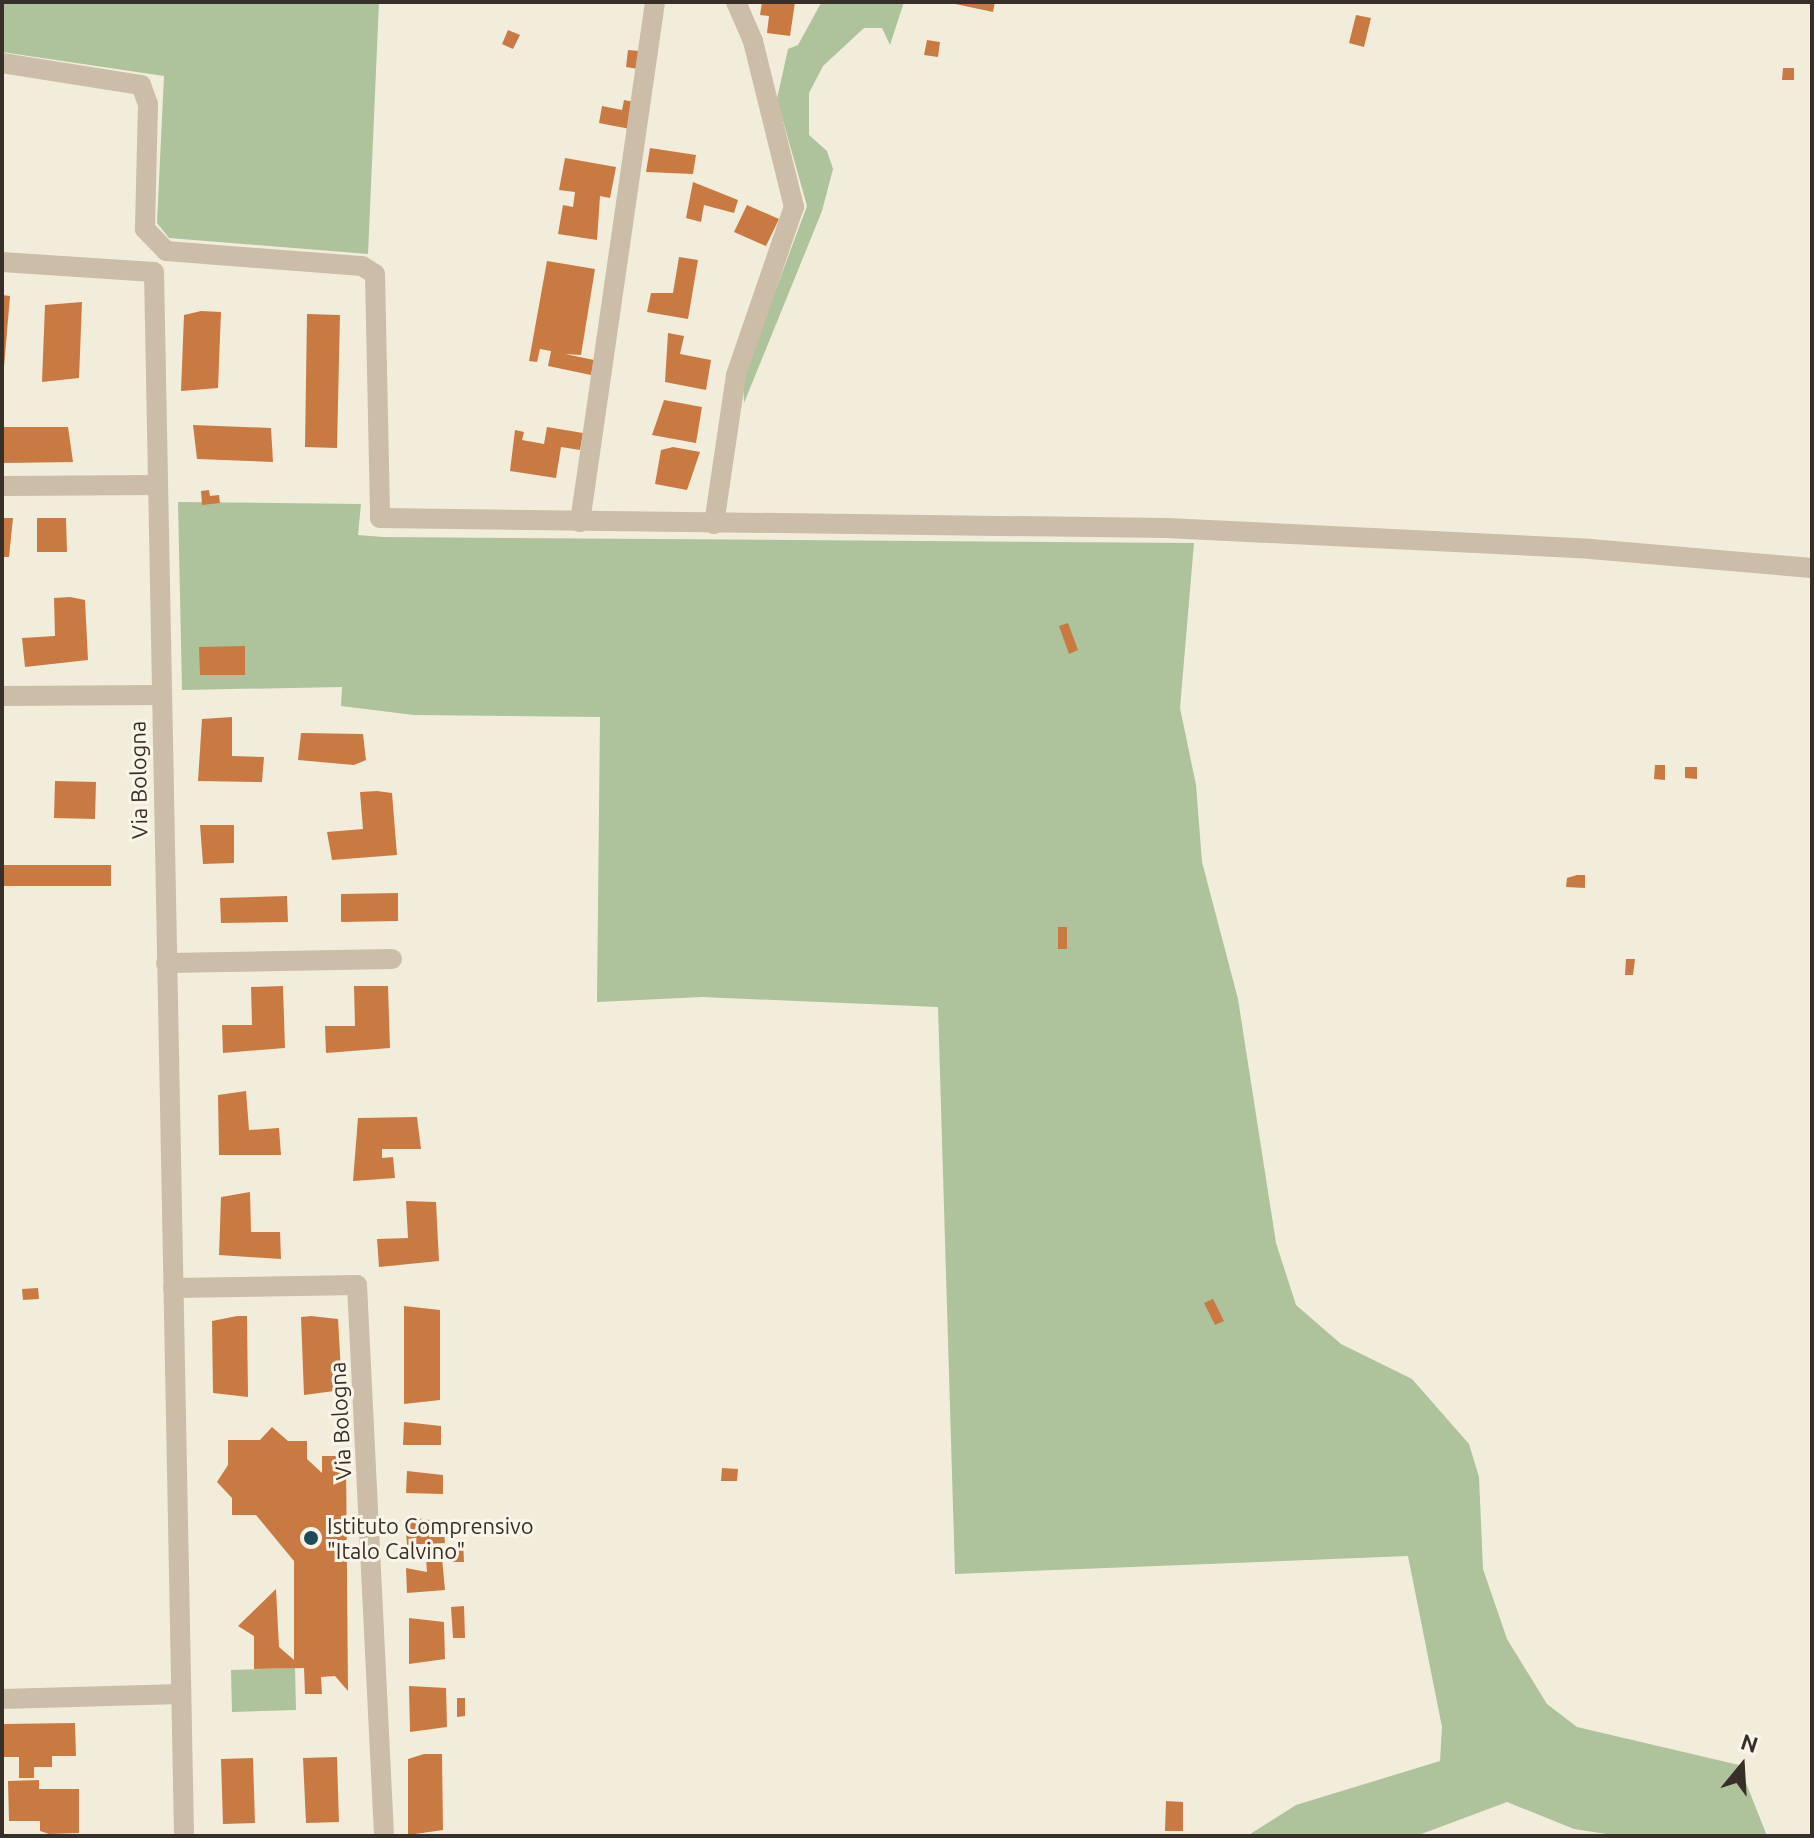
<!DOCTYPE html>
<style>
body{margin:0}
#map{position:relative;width:1814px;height:1838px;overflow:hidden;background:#f2ecdb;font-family:Ubuntu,sans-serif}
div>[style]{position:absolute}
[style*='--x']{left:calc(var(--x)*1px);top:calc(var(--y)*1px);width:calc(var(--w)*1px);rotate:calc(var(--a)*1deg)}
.green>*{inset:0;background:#aec29b}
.building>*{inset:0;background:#c97a43}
.minor>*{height:20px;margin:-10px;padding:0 10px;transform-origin:10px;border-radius:10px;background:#cbbda7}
.dots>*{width:22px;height:22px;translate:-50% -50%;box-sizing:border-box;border:4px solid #faf5e8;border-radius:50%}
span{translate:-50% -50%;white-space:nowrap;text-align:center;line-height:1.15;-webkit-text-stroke:6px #faf5e8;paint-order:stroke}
.street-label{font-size:22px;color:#372f28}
.poi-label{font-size:22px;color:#372f28}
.left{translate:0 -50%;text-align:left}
.frame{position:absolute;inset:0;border:4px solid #372f28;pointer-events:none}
.north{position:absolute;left:1702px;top:1726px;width:80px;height:80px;-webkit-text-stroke:6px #faf5e8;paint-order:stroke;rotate:18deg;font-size:22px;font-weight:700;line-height:32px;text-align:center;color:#372f28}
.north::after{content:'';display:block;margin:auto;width:28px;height:36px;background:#372f28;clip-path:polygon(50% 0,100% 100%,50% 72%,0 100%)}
</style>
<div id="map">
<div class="green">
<i style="clip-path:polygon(2px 2px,379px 2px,368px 254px,169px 238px,157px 223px,164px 76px,2px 52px)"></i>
<i style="clip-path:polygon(904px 2px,890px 45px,882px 28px,864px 28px,823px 66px,809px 93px,809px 135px,827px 151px,833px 169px,822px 211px,744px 403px,743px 378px,807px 206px,777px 99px,788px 49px,798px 45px,821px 3px)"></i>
<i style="clip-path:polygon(178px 502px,361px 504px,358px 535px,383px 537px,1194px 543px,1180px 708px,1196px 785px,1202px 862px,1238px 999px,1276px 1243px,1296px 1305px,1341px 1344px,1412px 1379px,1469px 1444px,1479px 1477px,1483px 1569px,1507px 1639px,1547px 1704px,1577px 1727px,1739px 1765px,1767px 1836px,1619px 1836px,1574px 1829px,1507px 1802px,1416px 1836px,1247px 1836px,1296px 1805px,1440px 1761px,1442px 1727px,1408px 1556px,955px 1574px,938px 1007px,702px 997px,597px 1002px,600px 717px,414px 715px,341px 706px,342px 687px,182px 690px)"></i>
<i style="clip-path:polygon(295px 1668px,296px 1710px,232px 1712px,231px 1670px)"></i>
</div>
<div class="building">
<i style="clip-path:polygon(762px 2px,795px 2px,790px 36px,767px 33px,769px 16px,760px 15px)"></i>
<i style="clip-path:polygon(946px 2px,995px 2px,993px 12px)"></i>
<i style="clip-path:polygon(1356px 15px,1371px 18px,1364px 47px,1349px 43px)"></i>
<i style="clip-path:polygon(508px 30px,520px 35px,513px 49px,502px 44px)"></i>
<i style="clip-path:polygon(927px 40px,940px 42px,938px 57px,924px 55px)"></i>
<i style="clip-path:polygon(628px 50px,640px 51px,638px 69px,626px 67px)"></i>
<i style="clip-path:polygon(1783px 68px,1794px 68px,1794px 80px,1782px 80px)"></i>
<i style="clip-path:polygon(624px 100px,634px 102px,630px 129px,599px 123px,602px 106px,622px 110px)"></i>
<i style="clip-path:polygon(650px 148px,696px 155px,693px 174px,646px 172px)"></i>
<i style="clip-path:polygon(565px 158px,616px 167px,610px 198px,600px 196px,597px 240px,558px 234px,563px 205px,573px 207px,575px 192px,559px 190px)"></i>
<i style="clip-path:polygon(693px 182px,738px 200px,734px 213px,704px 205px,701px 222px,686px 218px)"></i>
<i style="clip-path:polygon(747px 205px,779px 219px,766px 246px,734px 232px)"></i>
<i style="clip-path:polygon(679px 257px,698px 260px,688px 319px,647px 312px,651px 293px,673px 293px)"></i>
<i style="clip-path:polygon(547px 261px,595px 269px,581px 355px,565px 354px,594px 360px,591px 375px,548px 366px,551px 351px,540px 349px,537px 362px,529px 361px)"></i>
<i style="clip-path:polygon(2px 295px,10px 296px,4px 367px,2px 367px)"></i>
<i style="clip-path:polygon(82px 302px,79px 378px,42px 382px,45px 305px)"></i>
<i style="clip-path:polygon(201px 311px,221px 312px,218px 388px,181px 391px,184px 315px)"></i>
<i style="clip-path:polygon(307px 314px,340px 315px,337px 448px,305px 447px)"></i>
<i style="clip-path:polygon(668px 333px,684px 336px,680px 354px,711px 360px,706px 390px,665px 382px)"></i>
<i style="clip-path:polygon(664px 400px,702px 407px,696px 443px,652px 435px)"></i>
<i style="clip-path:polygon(193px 425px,271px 428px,273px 462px,197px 459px)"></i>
<i style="clip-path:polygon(2px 427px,68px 427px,73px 462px,2px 463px)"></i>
<i style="clip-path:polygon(547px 427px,583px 433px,580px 450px,561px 447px,556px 478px,510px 471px,515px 430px,524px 432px,522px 440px,544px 444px)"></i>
<i style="clip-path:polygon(673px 447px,700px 452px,687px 490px,655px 484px,661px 450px)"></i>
<i style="clip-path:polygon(209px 490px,210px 496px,219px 495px,220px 503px,202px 505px,201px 491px)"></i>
<i style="clip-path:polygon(2px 518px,13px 518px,9px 557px,2px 557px)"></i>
<i style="clip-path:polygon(37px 518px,66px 518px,67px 552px,37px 552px)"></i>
<i style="clip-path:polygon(70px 597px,85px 600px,88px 660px,25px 667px,22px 638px,55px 636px,54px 598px)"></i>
<i style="clip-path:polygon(1068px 623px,1078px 650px,1069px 654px,1059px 626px)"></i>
<i style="clip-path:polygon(245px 646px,245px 675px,200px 675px,199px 647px)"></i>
<i style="clip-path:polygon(232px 717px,232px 756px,264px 757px,262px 782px,198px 781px,202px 719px)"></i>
<i style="clip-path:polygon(301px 733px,363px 734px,366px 760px,354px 765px,298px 760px)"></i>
<i style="clip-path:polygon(1655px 765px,1665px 765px,1665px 780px,1654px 779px)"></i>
<i style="clip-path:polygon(1685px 767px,1697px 767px,1697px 779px,1685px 778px)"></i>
<i style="clip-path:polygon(55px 781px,96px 782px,95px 819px,54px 818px)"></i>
<i style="clip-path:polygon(377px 791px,392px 793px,397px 855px,332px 860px,327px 832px,363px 829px,360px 792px)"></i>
<i style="clip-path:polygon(200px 825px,234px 825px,234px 863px,203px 864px)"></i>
<i style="clip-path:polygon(2px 865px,111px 865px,111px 886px,2px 886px)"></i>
<i style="clip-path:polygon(1577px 875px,1585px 875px,1585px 888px,1566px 887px,1567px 878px)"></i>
<i style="clip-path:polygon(398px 893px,398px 921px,341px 922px,341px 894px)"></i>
<i style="clip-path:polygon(287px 896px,288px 922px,221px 923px,220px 898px)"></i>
<i style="clip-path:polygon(1058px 927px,1067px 927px,1067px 949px,1058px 949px)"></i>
<i style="clip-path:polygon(1626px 959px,1635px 959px,1633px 975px,1625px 975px)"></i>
<i style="clip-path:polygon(283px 986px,285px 1048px,223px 1053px,222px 1025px,252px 1025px,251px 987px)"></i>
<i style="clip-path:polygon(354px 986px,388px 986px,390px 1048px,326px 1053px,325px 1026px,355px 1026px)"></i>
<i style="clip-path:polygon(246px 1091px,249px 1130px,279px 1128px,281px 1155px,219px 1155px,218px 1095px)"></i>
<i style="clip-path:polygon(417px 1117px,421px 1149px,382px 1149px,382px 1158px,393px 1157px,395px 1178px,353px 1181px,358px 1118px)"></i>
<i style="clip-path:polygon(250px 1192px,251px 1232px,280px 1232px,281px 1259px,219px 1255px,221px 1197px)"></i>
<i style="clip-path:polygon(406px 1201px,436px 1202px,439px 1261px,379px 1267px,377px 1239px,408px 1238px)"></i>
<i style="clip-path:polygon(38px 1288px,39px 1299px,23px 1300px,22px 1289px)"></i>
<i style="clip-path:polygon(1213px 1299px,1224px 1321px,1215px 1325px,1204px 1303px)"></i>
<i style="clip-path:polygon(404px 1306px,440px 1310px,440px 1400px,404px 1404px)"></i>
<i style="clip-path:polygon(237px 1316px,247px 1316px,248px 1397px,213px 1393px,212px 1321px)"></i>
<i style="clip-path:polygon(311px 1316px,338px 1319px,342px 1390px,304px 1395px,301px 1317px)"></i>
<i style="clip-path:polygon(404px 1422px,441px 1426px,441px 1445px,403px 1445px)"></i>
<i style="clip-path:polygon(272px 1427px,288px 1441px,307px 1441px,307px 1459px,322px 1473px,322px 1456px,346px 1456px,348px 1691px,335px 1676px,321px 1677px,322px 1694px,305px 1694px,304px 1668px,254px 1669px,254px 1636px,238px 1626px,276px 1589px,279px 1647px,294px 1660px,294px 1561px,256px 1515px,232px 1515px,232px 1498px,217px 1482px,228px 1465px,228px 1440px,260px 1440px)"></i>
<i style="clip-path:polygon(722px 1468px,738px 1469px,737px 1481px,721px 1481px)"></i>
<i style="clip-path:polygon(407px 1471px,443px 1475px,443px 1494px,406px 1493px)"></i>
<i style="clip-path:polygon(416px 1518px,443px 1522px,445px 1543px,407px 1545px,405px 1519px)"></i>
<i style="clip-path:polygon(458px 1539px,463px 1539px,464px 1562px,452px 1562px)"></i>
<i style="clip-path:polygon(442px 1558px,445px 1590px,407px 1593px,406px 1568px,427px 1572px,426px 1559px)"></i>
<i style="clip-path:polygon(464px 1606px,465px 1638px,453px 1638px,451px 1607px)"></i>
<i style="clip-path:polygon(409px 1618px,444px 1622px,445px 1659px,409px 1664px)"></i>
<i style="clip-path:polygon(409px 1686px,446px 1688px,447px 1727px,410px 1732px)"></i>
<i style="clip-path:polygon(457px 1698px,465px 1698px,465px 1716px,457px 1717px)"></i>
<i style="clip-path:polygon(75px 1723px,76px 1756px,52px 1756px,52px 1767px,34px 1767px,34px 1778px,19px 1778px,19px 1757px,2px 1757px,2px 1724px)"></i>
<i style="clip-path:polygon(424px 1754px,442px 1754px,443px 1830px,408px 1835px,408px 1759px)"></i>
<i style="clip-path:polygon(337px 1757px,339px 1822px,306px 1823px,303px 1758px)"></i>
<i style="clip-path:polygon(253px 1758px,255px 1823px,223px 1824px,221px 1759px)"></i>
<i style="clip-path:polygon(39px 1780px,39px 1789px,79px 1789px,79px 1833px,49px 1834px,40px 1831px,40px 1821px,9px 1821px,8px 1781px)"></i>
<i style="clip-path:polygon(1166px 1801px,1183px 1802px,1183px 1831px,1165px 1831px)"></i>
</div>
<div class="minor">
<i style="--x:2;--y:63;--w:141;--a:9"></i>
<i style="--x:141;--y:85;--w:20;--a:70"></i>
<i style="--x:148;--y:104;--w:125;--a:91.4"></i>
<i style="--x:145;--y:229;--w:30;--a:46"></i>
<i style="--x:166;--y:251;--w:197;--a:4.4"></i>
<i style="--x:362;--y:266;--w:15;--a:32"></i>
<i style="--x:375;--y:274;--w:244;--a:88.8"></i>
<i style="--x:380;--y:518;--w:787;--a:0.73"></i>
<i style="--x:1167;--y:528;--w:424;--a:2.8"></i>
<i style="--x:1590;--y:549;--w:223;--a:4.9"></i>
<i style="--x:2;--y:262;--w:152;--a:3.8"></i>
<i style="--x:154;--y:272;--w:1564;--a:88.9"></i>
<i style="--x:2;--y:486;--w:154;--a:-0.4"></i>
<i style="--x:580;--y:522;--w:525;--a:-81.79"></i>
<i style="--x:714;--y:524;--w:151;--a:-81.6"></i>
<i style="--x:736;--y:375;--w:178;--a:-71"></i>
<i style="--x:794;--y:207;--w:171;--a:-103.9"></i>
<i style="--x:753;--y:41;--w:43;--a:-113.6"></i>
<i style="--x:2;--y:696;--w:158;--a:-0.4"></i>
<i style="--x:166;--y:963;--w:226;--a:-1"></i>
<i style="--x:173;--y:1288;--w:184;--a:-0.9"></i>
<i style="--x:357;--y:1285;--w:552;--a:87.19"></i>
<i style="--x:2;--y:1699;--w:179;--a:-1.6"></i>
</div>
<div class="dots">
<i style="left:311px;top:1538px;background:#1c4b5a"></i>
</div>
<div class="street-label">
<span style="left:138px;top:780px;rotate:-91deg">Via Bologna</span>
<span style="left:340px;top:1421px;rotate:-93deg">Via Bologna</span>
</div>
<div class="poi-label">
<span class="left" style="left:327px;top:1538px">Istituto Comprensivo<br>"Italo Calvino"</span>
</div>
<div class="frame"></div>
<div class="north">N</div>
</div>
